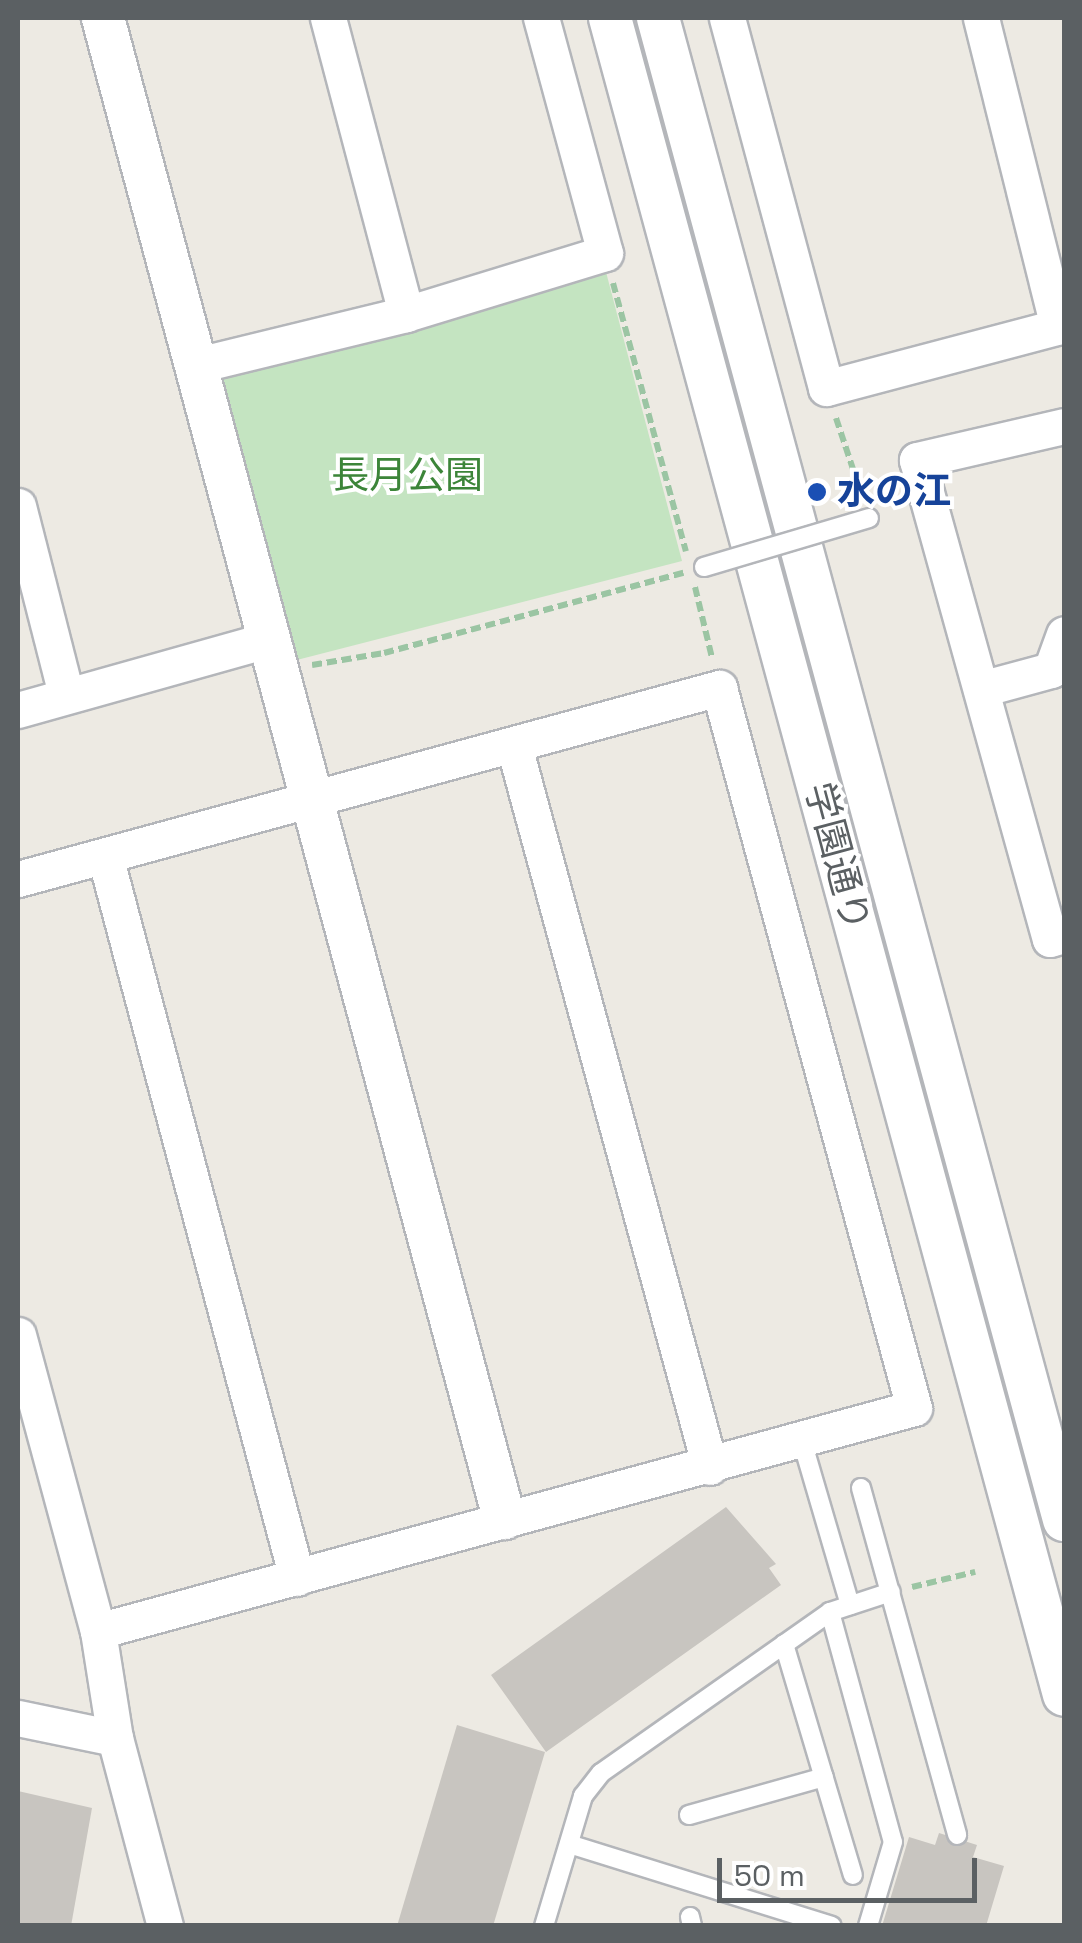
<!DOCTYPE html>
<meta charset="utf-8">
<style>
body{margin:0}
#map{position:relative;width:1082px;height:1943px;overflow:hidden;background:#edeae3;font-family:"Space Grotesk","Noto Sans JP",sans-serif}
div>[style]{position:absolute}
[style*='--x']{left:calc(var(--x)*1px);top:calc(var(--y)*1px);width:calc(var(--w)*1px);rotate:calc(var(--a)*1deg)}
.green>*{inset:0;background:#c4e4c1}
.building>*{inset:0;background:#c8c5c0}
.path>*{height:6px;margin-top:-3px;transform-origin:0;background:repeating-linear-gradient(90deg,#9bc5a3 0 10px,transparent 0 15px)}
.roads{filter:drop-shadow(2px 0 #b4b6ba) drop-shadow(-2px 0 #b4b6ba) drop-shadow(0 2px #b4b6ba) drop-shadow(0 -2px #b4b6ba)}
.service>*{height:18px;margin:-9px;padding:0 9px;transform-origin:9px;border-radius:9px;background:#fff}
.minor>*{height:35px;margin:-17.5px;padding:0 17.5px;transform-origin:17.5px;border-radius:17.5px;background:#fff}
.tertiary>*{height:42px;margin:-21px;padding:0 21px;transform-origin:21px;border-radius:21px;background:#fff}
.bridges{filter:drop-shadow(2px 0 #b4b6ba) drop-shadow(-2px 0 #b4b6ba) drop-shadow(0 2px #b4b6ba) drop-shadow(0 -2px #b4b6ba)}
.service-bridge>*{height:18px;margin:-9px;padding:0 9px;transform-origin:9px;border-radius:9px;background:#fff}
.dots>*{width:28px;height:28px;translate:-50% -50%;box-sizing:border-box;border:5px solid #fff;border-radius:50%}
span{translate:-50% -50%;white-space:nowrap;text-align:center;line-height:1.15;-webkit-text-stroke:8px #fff;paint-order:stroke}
.park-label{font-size:38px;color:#3c8539}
.transit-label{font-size:38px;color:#164399;font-weight:700}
.left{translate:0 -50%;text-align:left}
.street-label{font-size:38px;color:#5b6063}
.frame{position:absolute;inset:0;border:20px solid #5b6063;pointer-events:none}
.scale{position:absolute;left:717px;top:1858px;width:260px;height:45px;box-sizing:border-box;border:5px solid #5b6063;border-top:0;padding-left:12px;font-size:30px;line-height:35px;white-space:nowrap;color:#5b6063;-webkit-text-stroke:8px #fff;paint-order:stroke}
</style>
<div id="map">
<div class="green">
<i style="clip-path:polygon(606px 272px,682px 561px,289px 662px,210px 370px)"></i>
</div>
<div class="building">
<i style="clip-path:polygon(726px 1507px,776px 1564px,769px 1568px,781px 1585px,546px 1752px,491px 1675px)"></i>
<i style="clip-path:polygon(457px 1725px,545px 1752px,493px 1926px,397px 1926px)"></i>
<i style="clip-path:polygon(18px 1791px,92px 1808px,71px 1926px,18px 1926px)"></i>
<i style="clip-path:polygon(939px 1833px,977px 1845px,973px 1857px,1004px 1866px,986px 1926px,882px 1926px,909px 1837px,935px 1845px)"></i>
</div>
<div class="path">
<i style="--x:613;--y:283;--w:278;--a:74.8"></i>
<i style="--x:836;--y:418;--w:82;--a:71.6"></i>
<i style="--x:695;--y:587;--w:73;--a:76.5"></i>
<i style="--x:312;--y:665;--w:73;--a:-9.5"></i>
<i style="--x:384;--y:653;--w:310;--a:-15"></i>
<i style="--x:912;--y:1587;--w:65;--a:-13.4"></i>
</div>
<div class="roads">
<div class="service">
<i style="--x:802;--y:1441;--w:171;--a:73.7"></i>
<i style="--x:861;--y:1488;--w:360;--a:74.5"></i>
<i style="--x:830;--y:1612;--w:238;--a:74.7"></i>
<i style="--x:893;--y:1842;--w:88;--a:106.6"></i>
<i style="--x:784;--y:1644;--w:241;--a:73.4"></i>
<i style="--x:689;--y:1815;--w:140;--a:-15.7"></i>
<i style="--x:569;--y:1844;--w:275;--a:17.3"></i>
<i style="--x:690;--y:1917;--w:9;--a:77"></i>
<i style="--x:544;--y:1926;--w:136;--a:-73.3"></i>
<i style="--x:583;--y:1796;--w:29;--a:-52"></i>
<i style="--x:601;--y:1773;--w:280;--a:-35.1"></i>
<i style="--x:830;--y:1612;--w:64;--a:-18.2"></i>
</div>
<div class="minor">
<i style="--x:328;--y:18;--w:306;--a:75.2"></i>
<i style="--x:727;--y:18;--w:383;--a:75"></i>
<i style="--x:826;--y:388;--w:246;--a:-14.8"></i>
<i style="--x:981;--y:18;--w:318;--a:76"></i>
<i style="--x:197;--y:365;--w:215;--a:-13.7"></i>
<i style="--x:406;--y:314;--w:208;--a:-17"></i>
<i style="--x:605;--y:253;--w:244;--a:-105.2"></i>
<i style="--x:1064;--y:426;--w:151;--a:167"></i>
<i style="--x:917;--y:460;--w:497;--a:74.5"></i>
<i style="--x:1050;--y:939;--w:15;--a:-16"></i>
<i style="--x:18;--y:506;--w:195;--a:75.7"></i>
<i style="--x:981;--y:689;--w:73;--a:-15.2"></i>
<i style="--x:1051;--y:670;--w:38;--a:-70"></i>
<i style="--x:18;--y:710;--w:263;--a:-15.7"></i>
<i style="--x:514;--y:746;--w:747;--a:74.79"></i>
<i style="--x:105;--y:856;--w:747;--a:75.11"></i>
<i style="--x:18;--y:879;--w:727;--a:-15.24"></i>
<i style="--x:719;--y:688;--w:746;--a:74.85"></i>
<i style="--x:914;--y:1408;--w:846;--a:164.72"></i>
<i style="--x:18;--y:1335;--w:307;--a:74.9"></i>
<i style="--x:98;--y:1631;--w:108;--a:81"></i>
<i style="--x:115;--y:1738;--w:195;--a:75.1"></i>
<i style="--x:18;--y:1718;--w:99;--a:11.7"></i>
</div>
<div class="tertiary">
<i style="--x:103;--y:18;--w:1553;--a:75.03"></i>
<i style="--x:610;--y:18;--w:1737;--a:74.85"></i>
<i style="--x:658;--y:18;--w:1556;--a:74.87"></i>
</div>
</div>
<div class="bridges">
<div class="service-bridge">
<i style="--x:704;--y:567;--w:172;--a:-16.5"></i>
</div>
</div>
<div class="dots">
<i style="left:817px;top:492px;background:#1a4fb4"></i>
</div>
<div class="park-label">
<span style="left:407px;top:476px">長月公園</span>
</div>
<div class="transit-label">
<span class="left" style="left:837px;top:492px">水の江</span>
</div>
<div class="street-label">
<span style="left:837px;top:857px;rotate:75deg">学園通り</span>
</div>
<div class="frame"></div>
<div class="scale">50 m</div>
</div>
